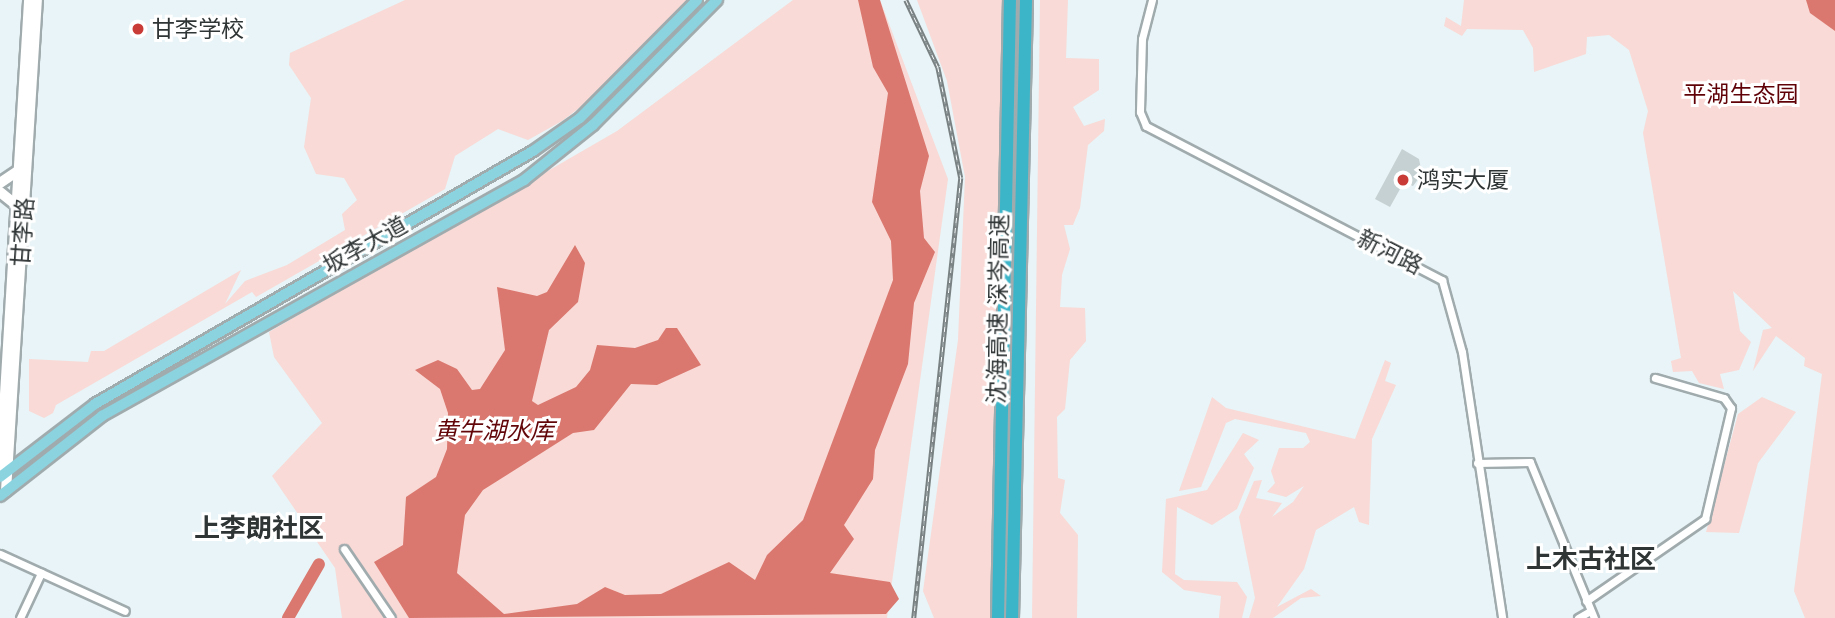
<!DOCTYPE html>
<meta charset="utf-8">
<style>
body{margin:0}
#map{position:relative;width:1835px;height:618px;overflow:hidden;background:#e8f4f7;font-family:Arial,"Noto Sans SC",sans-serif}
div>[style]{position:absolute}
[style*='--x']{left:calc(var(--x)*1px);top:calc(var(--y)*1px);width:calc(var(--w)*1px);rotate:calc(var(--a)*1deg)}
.green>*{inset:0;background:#f9dad6}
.water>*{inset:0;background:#da786f}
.river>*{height:12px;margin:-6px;padding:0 6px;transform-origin:6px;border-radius:6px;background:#da786f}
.building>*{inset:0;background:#c5d1d3}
.roads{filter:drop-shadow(2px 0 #a0abae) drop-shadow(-2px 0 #a0abae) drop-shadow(0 2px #a0abae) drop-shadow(0 -2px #a0abae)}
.street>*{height:7px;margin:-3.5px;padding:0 3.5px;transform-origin:3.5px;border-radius:3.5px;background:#fff}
.secondary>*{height:10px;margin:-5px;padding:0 5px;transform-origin:5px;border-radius:5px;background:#fff}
.primary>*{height:10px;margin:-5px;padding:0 5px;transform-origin:5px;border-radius:5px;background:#8bd3df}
.highway>*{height:12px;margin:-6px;padding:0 6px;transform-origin:6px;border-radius:6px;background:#3db5c9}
.rail>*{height:4.5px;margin-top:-2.25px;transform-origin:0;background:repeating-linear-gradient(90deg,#fff 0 5px,#798182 0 10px);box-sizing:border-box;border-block:2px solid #798182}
.dots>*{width:19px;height:19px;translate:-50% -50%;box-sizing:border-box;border:4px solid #fff;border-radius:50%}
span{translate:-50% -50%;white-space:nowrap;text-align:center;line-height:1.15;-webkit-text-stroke:6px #fff;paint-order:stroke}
.poi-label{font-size:23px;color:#2f3435}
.left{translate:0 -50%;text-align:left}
.park-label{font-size:23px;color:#5f0106}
.street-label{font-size:23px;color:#2f3435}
.water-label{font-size:24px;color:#620609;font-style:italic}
.quarter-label{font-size:26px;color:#2f3435;font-weight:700}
</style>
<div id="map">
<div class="green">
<i style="clip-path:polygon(405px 0,687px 0,598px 94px,562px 121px,528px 140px,498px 129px,455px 156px,445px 189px,256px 297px,252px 292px,56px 405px,53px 413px,44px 418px,29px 411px,29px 359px,88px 362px,91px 351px,104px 351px,241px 270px,225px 304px,245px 281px,287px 265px,345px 230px,342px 214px,357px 200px,344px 178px,316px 174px,304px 147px,311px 98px,289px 65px,290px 53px)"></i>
<i style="clip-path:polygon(793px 0,880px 0,948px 179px,887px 618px,342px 618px,335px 568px,272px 476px,322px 423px,274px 357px,269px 332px,617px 131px)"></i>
<i style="clip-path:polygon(917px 0,1002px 0,990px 618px,934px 618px,923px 591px,958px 340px,965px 177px,947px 81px)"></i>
<i style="clip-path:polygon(1040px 0,1068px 0,1066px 58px,1099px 59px,1099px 90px,1073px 107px,1084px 126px,1105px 119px,1104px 131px,1088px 145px,1080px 208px,1073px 225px,1064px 225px,1070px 249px,1062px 275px,1060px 307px,1085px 308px,1086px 341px,1070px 360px,1065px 409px,1057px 417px,1058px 478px,1065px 480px,1060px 513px,1078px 535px,1077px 618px,1032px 618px)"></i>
<i style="clip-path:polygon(1464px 0,1835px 0,1835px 618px,1805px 618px,1794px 591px,1822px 374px,1804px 366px,1805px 358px,1776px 336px,1753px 371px,1763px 330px,1772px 328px,1733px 291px,1740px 331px,1751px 342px,1739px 370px,1720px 374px,1724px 389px,1699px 383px,1692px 371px,1673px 372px,1671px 361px,1681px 358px,1643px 133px,1648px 111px,1629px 50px,1609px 35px,1587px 37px,1586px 54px,1534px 72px,1533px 48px,1523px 30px,1467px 29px,1462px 36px,1444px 26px,1446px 17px,1461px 26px)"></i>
<i style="clip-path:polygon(1385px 360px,1391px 363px,1385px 381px,1396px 385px,1372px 439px,1369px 525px,1359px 522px,1354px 507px,1316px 530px,1304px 569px,1277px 607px,1311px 589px,1321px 596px,1301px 598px,1273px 618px,1249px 618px,1255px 598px,1239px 517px,1254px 481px,1262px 480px,1256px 498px,1282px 503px,1272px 517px,1293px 502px,1304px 486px,1286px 497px,1267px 492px,1275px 483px,1271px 471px,1279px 448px,1303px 448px,1310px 442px,1306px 433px,1235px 419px,1226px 423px,1201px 487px,1179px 491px,1212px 397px,1226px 408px,1355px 439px)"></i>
<i style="clip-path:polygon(1762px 397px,1796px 412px,1758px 463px,1739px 533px,1706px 532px,1738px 414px)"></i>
<i style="clip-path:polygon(1243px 433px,1259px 440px,1244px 454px,1254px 468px,1237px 509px,1212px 525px,1177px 507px,1175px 574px,1184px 580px,1237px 582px,1247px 597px,1242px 618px,1219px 618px,1221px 596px,1184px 590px,1162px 572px,1166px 499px,1207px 490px)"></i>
</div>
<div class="water">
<i style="clip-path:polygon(858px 0,880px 0,929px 156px,920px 191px,924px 238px,935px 252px,914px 303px,908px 364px,875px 450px,873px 479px,844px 525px,854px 539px,830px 573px,890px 582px,899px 599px,886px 614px,409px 618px,374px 562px,403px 545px,406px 497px,436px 477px,447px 449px,448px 413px,440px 389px,415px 370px,438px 360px,457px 369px,472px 390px,480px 389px,505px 350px,497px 287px,537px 296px,547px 292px,575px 245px,585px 263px,578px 302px,549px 330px,532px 401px,538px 405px,576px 387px,590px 370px,597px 345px,635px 348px,658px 340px,666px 328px,677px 328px,701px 365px,657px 385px,631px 384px,594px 430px,573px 433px,483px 490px,465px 515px,457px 573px,504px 614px,577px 604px,605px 587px,625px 595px,661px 594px,729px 562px,755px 580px,767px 555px,803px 520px,893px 280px,891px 241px,872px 202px,888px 93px,873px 67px)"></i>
<i style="clip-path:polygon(1806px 0,1835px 0,1835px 31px,1810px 13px)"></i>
</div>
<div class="river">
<i style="--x:288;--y:618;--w:62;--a:-60.1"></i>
</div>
<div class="building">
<i style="clip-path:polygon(1402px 149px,1419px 159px,1422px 174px,1413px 186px,1404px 182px,1390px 207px,1375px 199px)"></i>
</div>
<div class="roads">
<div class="street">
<i style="--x:1152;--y:0;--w:40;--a:104.4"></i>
<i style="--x:1142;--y:39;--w:73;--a:91.6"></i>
<i style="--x:1140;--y:112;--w:15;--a:67"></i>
<i style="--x:1146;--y:126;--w:334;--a:27.5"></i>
<i style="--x:1442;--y:280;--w:75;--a:74.5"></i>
<i style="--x:1462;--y:352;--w:269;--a:81.4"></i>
<i style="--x:1477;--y:463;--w:53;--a:-1.1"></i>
<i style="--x:1530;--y:462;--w:169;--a:67.7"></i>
<i style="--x:344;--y:549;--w:83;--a:55.7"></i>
<i style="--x:0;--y:554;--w:137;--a:24.5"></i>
<i style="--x:1586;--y:601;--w:145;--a:-34.6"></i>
<i style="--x:1705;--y:519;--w:114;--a:-76.8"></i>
<i style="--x:1731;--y:408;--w:12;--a:-125"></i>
<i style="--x:1724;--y:398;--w:72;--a:-163.8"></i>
<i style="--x:20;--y:618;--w:50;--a:-65"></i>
<i style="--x:1578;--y:618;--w:14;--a:-30"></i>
</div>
<div class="secondary">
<i style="--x:0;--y:183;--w:22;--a:-34"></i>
<i style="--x:0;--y:192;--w:21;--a:39"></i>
<i style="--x:0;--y:476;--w:477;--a:-86.5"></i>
<i style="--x:6;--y:491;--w:492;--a:-86.4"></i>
</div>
<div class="primary">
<i style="--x:0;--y:477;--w:120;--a:-37.5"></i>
<i style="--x:95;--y:404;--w:506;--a:-30.01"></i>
<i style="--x:533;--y:151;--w:57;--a:-35.1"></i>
<i style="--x:580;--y:118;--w:166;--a:-45.2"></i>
<i style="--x:0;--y:496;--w:130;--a:-38.1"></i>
<i style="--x:102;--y:416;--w:484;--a:-29.2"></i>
<i style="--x:524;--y:180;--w:88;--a:-38.6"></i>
<i style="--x:593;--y:125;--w:176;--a:-45.2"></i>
</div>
<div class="highway">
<i style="--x:998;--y:618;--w:618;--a:-88.89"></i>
<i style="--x:1012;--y:618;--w:618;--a:-88.7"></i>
</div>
</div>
<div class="rail">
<i style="--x:906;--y:0;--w:74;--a:64.5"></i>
<i style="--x:938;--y:67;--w:113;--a:78.3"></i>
<i style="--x:961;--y:178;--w:443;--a:96.1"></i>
</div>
<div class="dots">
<i style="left:138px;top:29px;background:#c93b36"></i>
<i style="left:1403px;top:180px;background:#c93b36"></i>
</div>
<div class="poi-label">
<span class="left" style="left:152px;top:29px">甘李学校</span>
<span class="left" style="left:1417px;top:180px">鸿实大厦</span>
</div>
<div class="park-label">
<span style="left:1741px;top:94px">平湖生态园</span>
</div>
<div class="street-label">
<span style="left:23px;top:232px;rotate:-86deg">甘李路</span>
<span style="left:365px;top:245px;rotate:-29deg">坂李大道</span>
<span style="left:1390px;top:252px;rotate:27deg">新河路</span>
<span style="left:998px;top:309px;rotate:-89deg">沈海高速 深岑高速</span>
</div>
<div class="water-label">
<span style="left:494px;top:431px">黄牛湖水库</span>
</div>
<div class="quarter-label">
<span style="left:259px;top:529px">上李朗社区</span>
<span style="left:1591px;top:560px">上木古社区</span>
</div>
</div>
